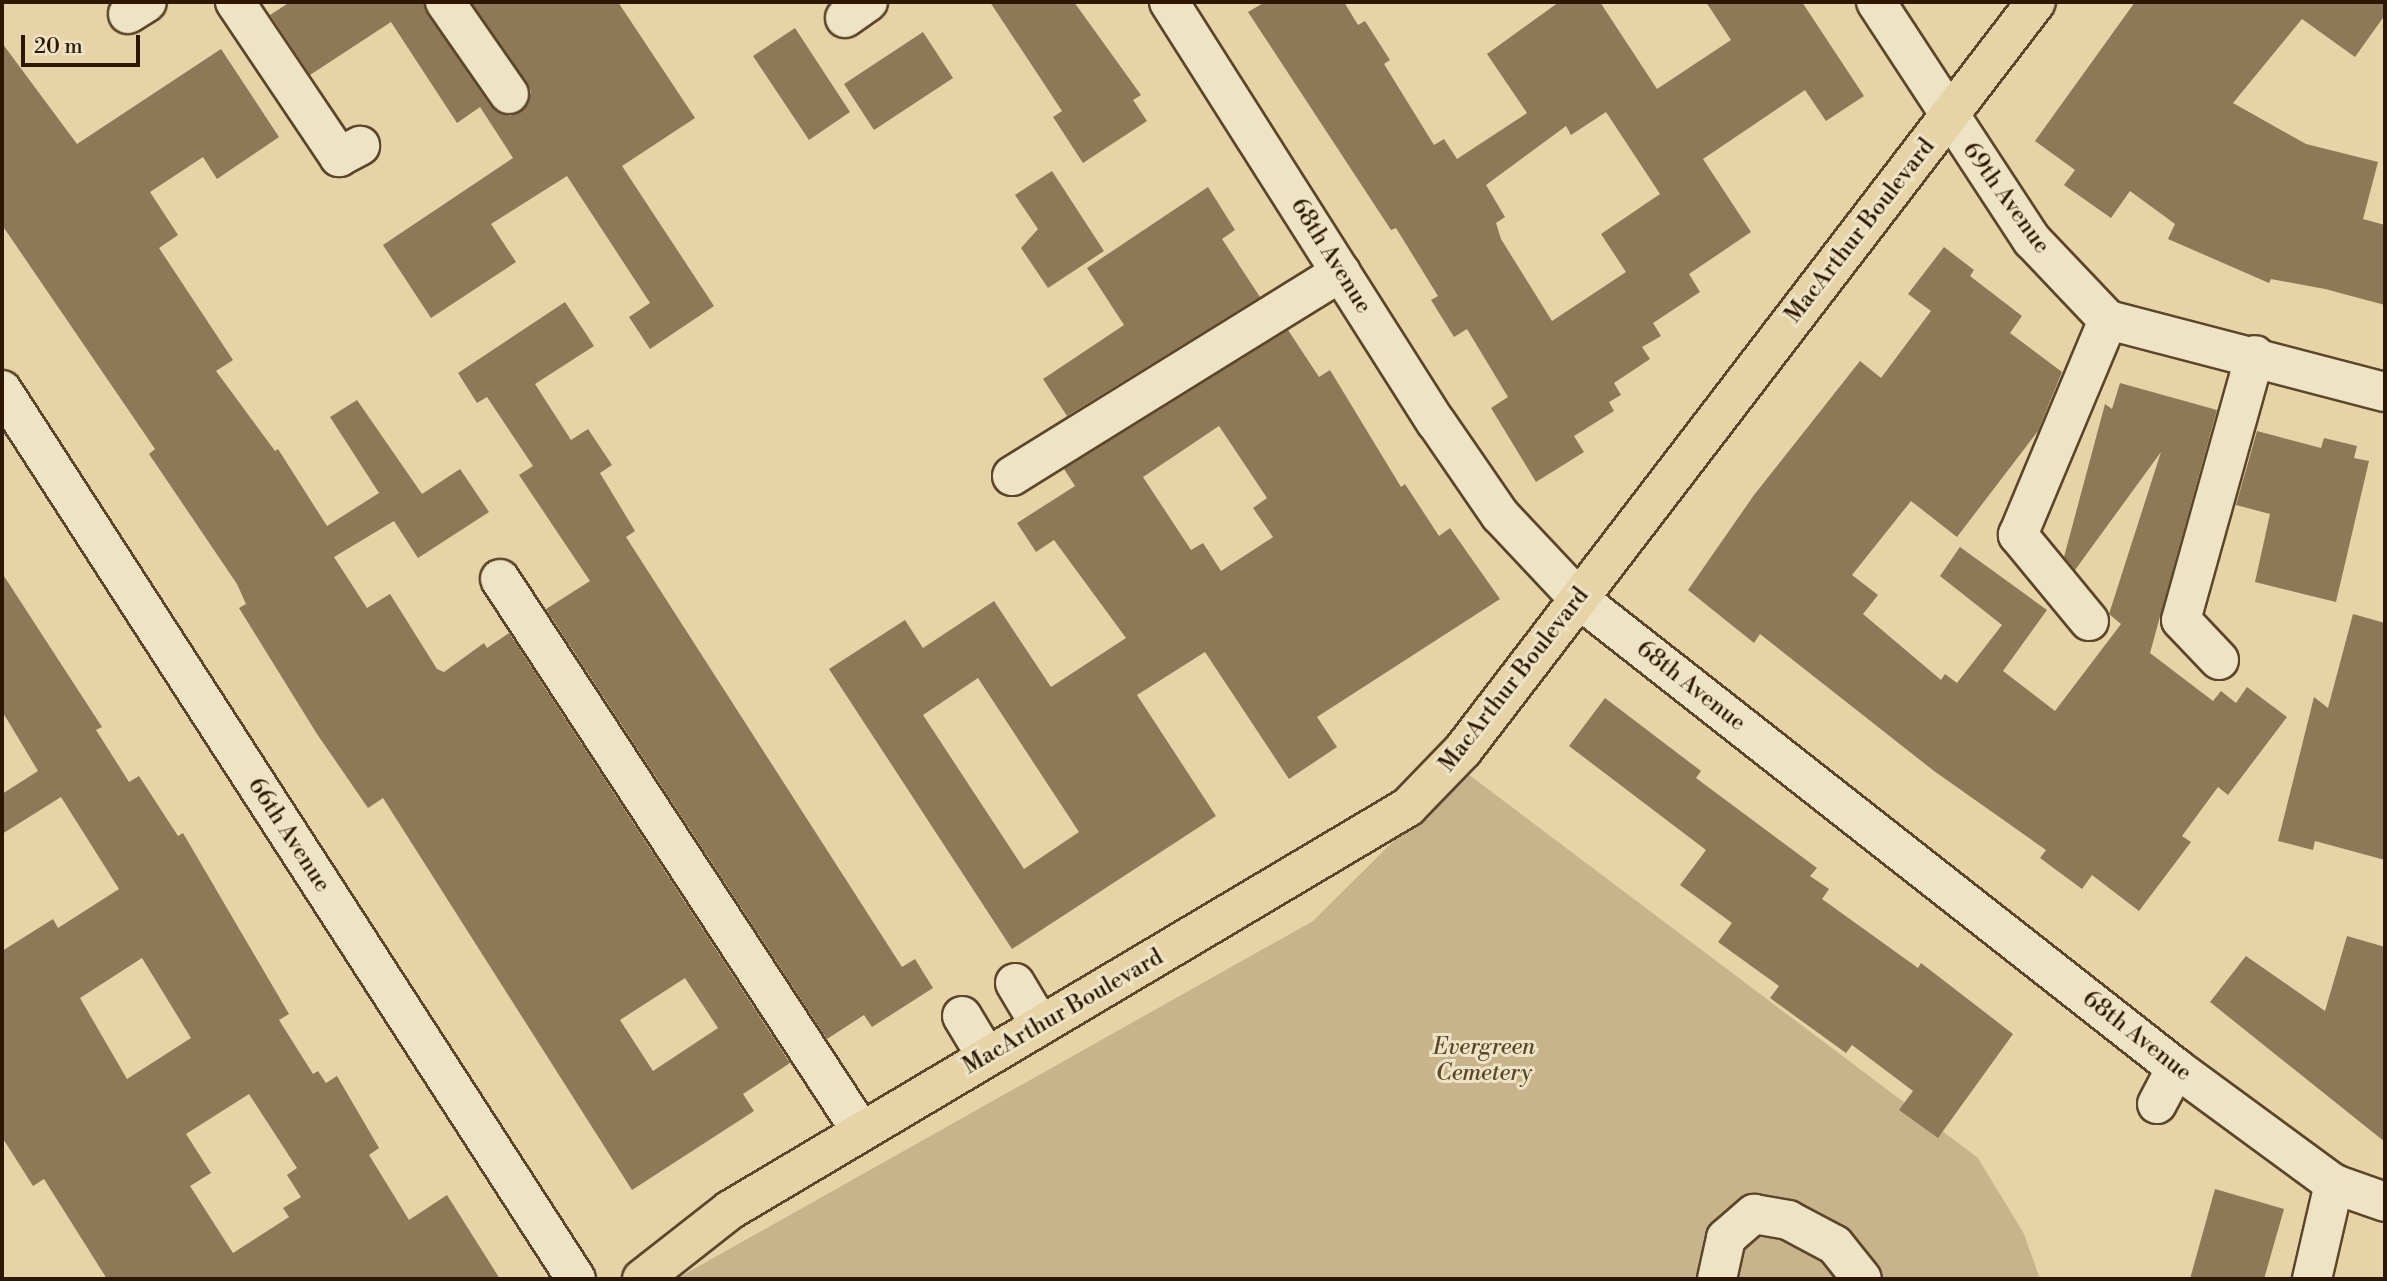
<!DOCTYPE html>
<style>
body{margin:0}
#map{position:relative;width:2387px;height:1281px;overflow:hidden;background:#e6d4a6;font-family:"Libre Bodoni",serif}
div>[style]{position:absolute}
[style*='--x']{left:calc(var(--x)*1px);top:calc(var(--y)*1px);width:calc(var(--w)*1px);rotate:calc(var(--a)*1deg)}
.green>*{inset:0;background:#c7b48a}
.building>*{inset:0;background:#8d7957}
.roads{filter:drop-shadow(2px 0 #5b462a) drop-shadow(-2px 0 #5b462a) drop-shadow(0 2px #5b462a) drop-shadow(0 -2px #5b462a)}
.minor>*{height:38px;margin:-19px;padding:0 19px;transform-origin:19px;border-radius:19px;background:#efe3c5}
.major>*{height:38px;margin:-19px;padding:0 19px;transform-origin:19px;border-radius:19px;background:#e6d4a6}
span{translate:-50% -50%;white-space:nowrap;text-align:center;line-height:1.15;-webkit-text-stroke:6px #efe3c5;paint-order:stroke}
.street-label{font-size:23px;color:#2d1701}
.park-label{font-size:23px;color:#5b462a;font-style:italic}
.frame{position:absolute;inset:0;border:4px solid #2d1701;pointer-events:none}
.scale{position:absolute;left:21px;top:35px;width:119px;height:32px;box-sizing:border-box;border:4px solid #2d1701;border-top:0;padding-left:9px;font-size:21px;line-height:24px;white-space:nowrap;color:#2d1701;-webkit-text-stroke:5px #efe3c5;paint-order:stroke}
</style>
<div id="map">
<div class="green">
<i style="clip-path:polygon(1464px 771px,1978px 1158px,2024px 1234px,2040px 1279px,676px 1279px,1313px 921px)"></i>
</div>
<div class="building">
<i style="clip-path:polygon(290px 2px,423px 2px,491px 106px,510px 116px,528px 104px,531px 91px,471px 2px,618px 2px,695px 118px,622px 166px,714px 306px,650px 349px,629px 317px,650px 303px,567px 176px,491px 224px,516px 262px,431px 318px,383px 245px,513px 158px,480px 107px,457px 123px,391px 22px,310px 75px,270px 15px)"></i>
<i style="clip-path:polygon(990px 2px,1074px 2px,1141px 95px,1133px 100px,1147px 121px,1083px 163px,1053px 117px,1062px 111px)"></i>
<i style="clip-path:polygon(evenodd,1265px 2px,1344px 2px,1358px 25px,1365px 21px,1390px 60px,1384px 64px,1434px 145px,1444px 139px,1457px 159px,1527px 113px,1487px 54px,1559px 2px,1600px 2px,1657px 89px,1731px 40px,1706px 2px,1802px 2px,1864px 96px,1826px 121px,1805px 90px,1703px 159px,1751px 232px,1689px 274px,1700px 292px,1653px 323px,1661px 336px,1642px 347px,1650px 359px,1614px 383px,1621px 395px,1609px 402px,1614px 411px,1574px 436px,1584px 452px,1536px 482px,1491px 408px,1508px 397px,1467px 329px,1454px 337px,1431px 300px,1438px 296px,1396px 228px,1391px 230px,1248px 12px,1265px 2px,1606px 112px,1660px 194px,1601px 234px,1626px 272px,1552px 321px,1501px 239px,1496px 223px,1505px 217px,1486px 185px,1566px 126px,1571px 135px,1606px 112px)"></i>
<i style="clip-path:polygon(2135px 2px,2385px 2px,2385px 15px,2355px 57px,2302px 19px,2233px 103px,2306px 144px,2378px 162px,2363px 219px,2385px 225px,2385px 305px,2325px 289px,2271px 279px,2269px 283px,2168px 239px,2175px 224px,2130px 191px,2111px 218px,2064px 185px,2075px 170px,2035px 141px)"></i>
<i style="clip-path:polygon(795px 28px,850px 112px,809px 140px,753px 56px)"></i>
<i style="clip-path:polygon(923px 32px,953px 78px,874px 130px,844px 84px)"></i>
<i style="clip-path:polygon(evenodd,2px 43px,77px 144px,221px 49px,279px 137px,217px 179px,203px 157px,150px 192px,178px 235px,159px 248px,233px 360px,216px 371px,275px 451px,278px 449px,327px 526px,379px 493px,330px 417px,357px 400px,422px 494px,460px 469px,489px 512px,418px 558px,394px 521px,334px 557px,367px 608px,390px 594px,437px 669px,444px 672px,484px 643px,487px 648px,509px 633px,790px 1063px,743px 1094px,754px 1111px,632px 1190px,383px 798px,368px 808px,317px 734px,239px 608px,246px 604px,237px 584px,149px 454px,155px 449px,2px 225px,2px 43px,685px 978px,718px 1028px,653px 1071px,620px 1020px,685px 978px)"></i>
<i style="clip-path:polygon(1052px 171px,1104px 251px,1048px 288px,1021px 248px,1038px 229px,1015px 195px)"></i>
<i style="clip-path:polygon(1208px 187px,1235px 230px,1222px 239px,1260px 297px,1067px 416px,1043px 379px,1124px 325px,1087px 268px)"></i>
<i style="clip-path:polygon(1944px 247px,1974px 270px,1970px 276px,2022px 316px,2010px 333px,2062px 372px,2038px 431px,1957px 537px,1911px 501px,1852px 575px,1878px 595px,1863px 614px,1941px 680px,1945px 674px,1957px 683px,2002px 625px,1940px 576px,1960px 547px,2047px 610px,2003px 671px,2055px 711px,2121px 624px,2109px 614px,2161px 452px,2075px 570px,2064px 557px,2105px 404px,2112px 409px,2120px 383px,2217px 410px,2150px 653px,2213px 701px,2221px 691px,2236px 703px,2247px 687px,2287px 717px,2228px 795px,2218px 787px,2182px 836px,2191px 842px,2139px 911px,2092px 875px,2082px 889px,2040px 858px,2046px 850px,1934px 771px,1760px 634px,1754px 643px,1688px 590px,1754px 495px,1860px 361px,1881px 378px,1931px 311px,1908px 294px)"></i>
<i style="clip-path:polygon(565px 302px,594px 346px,535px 384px,571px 440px,588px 429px,612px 465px,600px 473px,635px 531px,626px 537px,902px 967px,915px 959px,933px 988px,872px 1027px,864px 1015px,827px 1039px,546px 609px,590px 581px,519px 475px,533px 466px,487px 397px,477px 403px,458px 373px)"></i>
<i style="clip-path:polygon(evenodd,1288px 330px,1319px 377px,1330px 370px,1401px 487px,1405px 484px,1439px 536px,1450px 528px,1500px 599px,1317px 717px,1337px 747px,1289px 779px,1205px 652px,1137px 695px,1216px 816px,1012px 949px,829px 669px,905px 620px,923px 648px,994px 601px,1051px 687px,1126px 638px,1054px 540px,1036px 552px,1017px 523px,1075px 486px,1064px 469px,1288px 330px,1219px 426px,1267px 498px,1253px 508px,1273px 537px,1221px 571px,1203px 543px,1191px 550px,1143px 477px,1219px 426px,1288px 330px,978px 678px,1079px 832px,1024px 869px,923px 715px,978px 678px)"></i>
<i style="clip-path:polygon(2257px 431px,2321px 448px,2324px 438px,2357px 446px,2354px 458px,2369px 461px,2336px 602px,2255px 582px,2270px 514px,2236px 505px)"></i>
<i style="clip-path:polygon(evenodd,2px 573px,102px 727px,96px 730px,129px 782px,139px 776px,178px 836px,183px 833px,289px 1014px,279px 1020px,313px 1074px,318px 1071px,326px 1083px,337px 1076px,379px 1148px,369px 1155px,409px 1220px,447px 1195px,500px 1279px,107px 1279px,44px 1179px,33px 1186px,2px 1137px,2px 951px,53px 919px,58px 928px,119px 889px,61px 797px,2px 834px,2px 794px,38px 771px,2px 711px,2px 573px,142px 958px,191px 1038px,127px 1079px,80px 998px,142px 958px,2px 573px,249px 1094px,297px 1168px,287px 1175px,301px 1197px,283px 1208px,289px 1217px,233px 1253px,190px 1186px,211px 1173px,186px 1134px,249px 1094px)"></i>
<i style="clip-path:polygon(2353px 614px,2385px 623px,2385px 860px,2315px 841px,2313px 850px,2278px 841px,2314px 697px,2328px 708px)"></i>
<i style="clip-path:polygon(1605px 698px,1701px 771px,1696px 778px,1817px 868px,1810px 876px,1829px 889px,1822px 899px,1918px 968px,1921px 963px,2013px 1034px,1938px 1138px,1899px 1110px,1913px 1091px,1852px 1045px,1846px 1053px,1770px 998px,1779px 986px,1718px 942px,1732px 923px,1680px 885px,1706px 850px,1569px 746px)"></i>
<i style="clip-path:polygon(2347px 936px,2385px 947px,2385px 1142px,2210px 1002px,2246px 956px,2325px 1011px)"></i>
<i style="clip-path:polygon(2215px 1189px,2284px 1209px,2264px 1279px,2190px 1279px)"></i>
</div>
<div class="roads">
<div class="minor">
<i style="--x:235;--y:2;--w:187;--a:56.1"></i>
<i style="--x:339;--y:157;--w:24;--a:-28"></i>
<i style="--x:445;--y:2;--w:112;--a:55.2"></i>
<i style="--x:1169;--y:2;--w:498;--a:57.6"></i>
<i style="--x:1436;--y:422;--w:113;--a:55.5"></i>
<i style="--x:1500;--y:515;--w:115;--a:46.8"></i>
<i style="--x:1579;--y:599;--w:759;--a:38.15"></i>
<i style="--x:2176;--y:1068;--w:196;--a:36.3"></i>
<i style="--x:2334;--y:1184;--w:54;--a:19.4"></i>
<i style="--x:1876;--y:2;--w:285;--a:56.8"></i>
<i style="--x:2032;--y:240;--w:110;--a:46.5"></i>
<i style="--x:2108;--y:320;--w:286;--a:14.6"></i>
<i style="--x:128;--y:14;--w:22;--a:-32"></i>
<i style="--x:845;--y:18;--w:28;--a:-35"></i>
<i style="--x:2;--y:390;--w:1058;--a:57.15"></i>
<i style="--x:1012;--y:476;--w:387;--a:-31.8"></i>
<i style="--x:500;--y:579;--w:660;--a:56.82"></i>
<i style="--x:2089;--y:621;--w:112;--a:-129.5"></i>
<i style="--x:2018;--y:535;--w:233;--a:-67.3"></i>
<i style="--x:2219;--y:660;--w:55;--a:-133.5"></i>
<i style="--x:2181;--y:620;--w:275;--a:-74.4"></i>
<i style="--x:1015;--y:983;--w:49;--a:59.2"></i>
<i style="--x:962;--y:1016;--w:47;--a:59"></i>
<i style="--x:2157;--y:1104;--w:41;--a:-62.2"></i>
<i style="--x:1717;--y:1279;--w:42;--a:-77.6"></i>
<i style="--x:1726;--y:1238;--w:37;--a:-41"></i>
<i style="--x:1754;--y:1214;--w:35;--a:10"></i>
<i style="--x:1788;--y:1220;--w:53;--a:28"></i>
<i style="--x:1835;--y:1245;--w:43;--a:51.5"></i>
<i style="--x:2312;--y:1279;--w:98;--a:-77"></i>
</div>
<div class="major">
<i style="--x:642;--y:1279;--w:112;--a:-38.1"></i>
<i style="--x:730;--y:1210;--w:789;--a:-30.73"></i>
<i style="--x:1408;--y:807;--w:79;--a:-46"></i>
<i style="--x:1463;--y:750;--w:942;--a:-52.55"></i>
</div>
</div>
<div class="street-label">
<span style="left:2006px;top:198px;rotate:54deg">69th Avenue</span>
<span style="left:1860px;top:231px;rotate:-52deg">MacArthur Boulevard</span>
<span style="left:1331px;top:256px;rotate:58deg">68th Avenue</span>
<span style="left:1514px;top:680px;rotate:-52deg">MacArthur Boulevard</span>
<span style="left:1691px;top:686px;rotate:38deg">68th Avenue</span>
<span style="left:289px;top:835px;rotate:57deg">66th Avenue</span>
<span style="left:1063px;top:1012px;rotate:-30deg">MacArthur Boulevard</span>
<span style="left:2137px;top:1036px;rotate:38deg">68th Avenue</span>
</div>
<div class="park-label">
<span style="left:1484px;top:1060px">Evergreen<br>Cemetery</span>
</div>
<div class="frame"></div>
<div class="scale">20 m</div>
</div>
